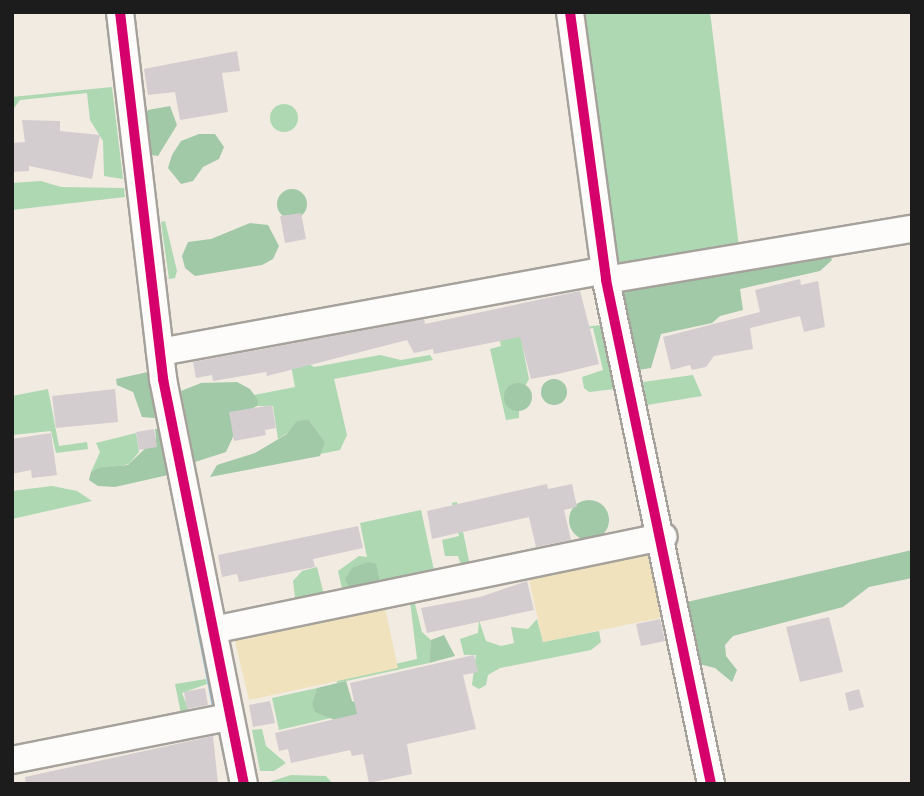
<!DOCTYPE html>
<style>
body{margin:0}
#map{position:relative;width:924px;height:796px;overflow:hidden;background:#f1ebe1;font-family:Delius,sans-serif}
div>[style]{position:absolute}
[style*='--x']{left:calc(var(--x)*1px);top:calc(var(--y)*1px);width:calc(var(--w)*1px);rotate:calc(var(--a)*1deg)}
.green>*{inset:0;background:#add8b2}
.round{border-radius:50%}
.forest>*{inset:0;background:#a1c8a7}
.sand>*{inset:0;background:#efe2bc}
.stream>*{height:5px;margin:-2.5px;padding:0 2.5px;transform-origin:2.5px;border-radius:2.5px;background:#90c4e0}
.building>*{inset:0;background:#d3cdd0}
.roads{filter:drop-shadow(2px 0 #a5a19b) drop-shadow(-2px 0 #a5a19b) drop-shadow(0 2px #a5a19b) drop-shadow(0 -2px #a5a19b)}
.minor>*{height:26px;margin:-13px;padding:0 13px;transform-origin:13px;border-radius:13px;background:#fdfcfa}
.cycleway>*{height:10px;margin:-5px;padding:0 5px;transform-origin:5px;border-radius:5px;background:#d6006c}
span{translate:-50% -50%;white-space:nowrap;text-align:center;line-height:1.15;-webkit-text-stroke:7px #fff;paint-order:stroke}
.frame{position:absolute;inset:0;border:14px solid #1c1c1c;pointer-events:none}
</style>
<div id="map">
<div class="green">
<i style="clip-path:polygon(584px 12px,710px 12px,739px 247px,616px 266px)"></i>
<i style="clip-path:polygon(112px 87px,123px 179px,104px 176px,103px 141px,90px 120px,87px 93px,20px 100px,12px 111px,12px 97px)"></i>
<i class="round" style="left:270px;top:104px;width:28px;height:28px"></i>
<i style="clip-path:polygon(41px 181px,61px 187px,124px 188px,125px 197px,12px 210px,12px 183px)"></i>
<i style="clip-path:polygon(165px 221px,177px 271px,175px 278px,169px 279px,161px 222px)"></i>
<i style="clip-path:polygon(494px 313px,569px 329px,601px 325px,615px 389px,589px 392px,584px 388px,582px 377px,603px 370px,593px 328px,522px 344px,529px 379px,519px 397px,519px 418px,506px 420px,490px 349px,501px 346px)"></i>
<i style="clip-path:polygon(380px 355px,401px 360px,430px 355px,433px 360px,334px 379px,347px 435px,340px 450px,320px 454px,325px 442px,309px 420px,278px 439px,273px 406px,257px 406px,254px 395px,295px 387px,291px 365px,306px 362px,314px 367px)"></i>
<i style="clip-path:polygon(693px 375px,702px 396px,647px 405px,643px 382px)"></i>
<i style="clip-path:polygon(48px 389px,59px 446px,87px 442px,88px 449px,56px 453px,51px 431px,12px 435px,12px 396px)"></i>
<i style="clip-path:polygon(136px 433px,139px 452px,129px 464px,91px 472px,100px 452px,96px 443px)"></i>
<i style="clip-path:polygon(52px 486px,77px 491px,92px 501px,12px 519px,12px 491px)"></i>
<i style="clip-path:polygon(457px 502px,470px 566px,463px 571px,458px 556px,445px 556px,442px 540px,459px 536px,452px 503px)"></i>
<i style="clip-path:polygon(421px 510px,435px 575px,343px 593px,338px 571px,359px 556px,367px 557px,360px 523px)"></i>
<i style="clip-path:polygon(317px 567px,325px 599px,296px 605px,293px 581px,302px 571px)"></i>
<i style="clip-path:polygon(414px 600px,422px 632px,431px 640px,429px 663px,337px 683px,337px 677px,417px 659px,410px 601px)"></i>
<i style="clip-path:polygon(537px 619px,543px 642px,599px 631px,601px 642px,591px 650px,500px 668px,488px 675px,486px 685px,479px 689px,472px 685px,476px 655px,464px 655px,460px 639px,478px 633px,479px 620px,486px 641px,501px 646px,514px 643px,511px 627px,528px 629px)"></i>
<i style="clip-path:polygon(206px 679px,207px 684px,182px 693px,190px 714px,182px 719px,175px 684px)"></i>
<i style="clip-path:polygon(317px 688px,312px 703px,331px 718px,279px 730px,272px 698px)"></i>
<i style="clip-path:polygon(262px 729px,266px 746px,286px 763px,274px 771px,260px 771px,252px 730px)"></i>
<i style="clip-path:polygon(291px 775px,326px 776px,332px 783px,263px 784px)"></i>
</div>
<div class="forest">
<i style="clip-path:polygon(170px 106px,177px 125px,158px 156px,152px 155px,142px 119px,148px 110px)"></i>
<i style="clip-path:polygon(199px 134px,215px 134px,224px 147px,219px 159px,203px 167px,193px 181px,181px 184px,168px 168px,172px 155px,181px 141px)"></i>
<i class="round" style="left:277px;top:189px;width:30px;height:30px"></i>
<i style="clip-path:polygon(250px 223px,268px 225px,279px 246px,273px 259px,262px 265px,195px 276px,185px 268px,182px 256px,188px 242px,211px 239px)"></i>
<i style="clip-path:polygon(827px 247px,832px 260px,820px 271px,740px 289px,743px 310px,720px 316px,712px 323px,661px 334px,651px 368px,638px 370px,621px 293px,625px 280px)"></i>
<i style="clip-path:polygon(148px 372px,153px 374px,159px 415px,154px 418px,142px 417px,133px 392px,117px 385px,116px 379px)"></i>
<i class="round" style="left:541px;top:379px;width:26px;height:26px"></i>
<i style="clip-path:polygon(237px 382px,250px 389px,258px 400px,257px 406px,244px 413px,226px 452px,195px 462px,181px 391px,201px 383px)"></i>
<i class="round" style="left:504px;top:383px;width:28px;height:28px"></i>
<i style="clip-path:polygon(309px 420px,325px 442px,320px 456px,210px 477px,217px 465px,255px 453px,287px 434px,297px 421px)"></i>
<i style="clip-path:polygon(155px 429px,161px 429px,168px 475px,115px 487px,98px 486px,89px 480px,91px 472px,99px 468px,128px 465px,156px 438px)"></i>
<i class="round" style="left:569px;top:500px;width:40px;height:40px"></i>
<i style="clip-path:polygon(912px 550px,912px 578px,869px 587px,843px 607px,733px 636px,725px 645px,726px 656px,737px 670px,732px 682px,715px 668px,699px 664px,684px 608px,687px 602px)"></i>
<i style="clip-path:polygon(368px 562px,376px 564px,380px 583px,349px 587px,345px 579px,352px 568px)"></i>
<i style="clip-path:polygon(444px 635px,455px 656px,429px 663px,431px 640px)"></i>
<i style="clip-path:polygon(346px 681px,352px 701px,361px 705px,365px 718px,337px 721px,315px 712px,312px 703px,317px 688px)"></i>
</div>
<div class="sand">
<i style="clip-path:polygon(643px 551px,650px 555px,664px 617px,543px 642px,528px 575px)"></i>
<i style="clip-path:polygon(384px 604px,398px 668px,249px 700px,234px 637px)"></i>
</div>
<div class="stream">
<i style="--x:107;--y:12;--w:39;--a:84"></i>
<i style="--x:170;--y:480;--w:235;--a:79"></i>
<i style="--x:219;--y:727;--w:58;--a:78.1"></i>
</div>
<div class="building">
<i style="clip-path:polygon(237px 51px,240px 71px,222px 73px,228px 112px,180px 120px,175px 92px,148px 95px,144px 69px)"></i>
<i style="clip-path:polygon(22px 120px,60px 121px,60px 131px,100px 135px,92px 179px,29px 166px,29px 171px,12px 172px,12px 143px,25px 142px)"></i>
<i style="clip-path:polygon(301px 213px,306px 239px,285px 243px,280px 216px)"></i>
<i style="clip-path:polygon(800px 279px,801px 285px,818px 281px,825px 327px,804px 332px,800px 316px,750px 328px,753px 349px,714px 356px,706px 367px,692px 370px,690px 365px,671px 370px,663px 337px,760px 312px,755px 290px)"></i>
<i style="clip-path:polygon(580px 291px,599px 364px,558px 374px,531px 379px,520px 337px,434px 354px,433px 349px,414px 353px,407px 340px,267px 376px,266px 372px,213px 381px,212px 375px,196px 378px,193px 362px,424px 319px,425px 324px)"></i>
<i style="clip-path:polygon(115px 389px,118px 422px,56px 428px,52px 396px)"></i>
<i style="clip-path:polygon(272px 405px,276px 428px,265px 430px,266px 435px,234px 441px,229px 412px)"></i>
<i style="clip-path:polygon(154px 429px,157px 447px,139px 450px,136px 432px)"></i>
<i style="clip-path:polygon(51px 433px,57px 475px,32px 478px,31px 470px,12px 474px,12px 439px)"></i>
<i style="clip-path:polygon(547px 484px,548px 489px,572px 484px,577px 507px,564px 510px,571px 540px,536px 547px,529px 517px,432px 539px,427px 511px)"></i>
<i style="clip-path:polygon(358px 526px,363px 548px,313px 559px,315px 567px,239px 582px,237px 574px,222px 577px,218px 555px)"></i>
<i style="clip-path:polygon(527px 581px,534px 610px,427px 633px,421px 608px,480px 597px)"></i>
<i style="clip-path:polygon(829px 617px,843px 672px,800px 682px,786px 627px)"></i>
<i style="clip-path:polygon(660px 619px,665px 641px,641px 646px,636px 624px)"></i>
<i style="clip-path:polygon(474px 655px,478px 672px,463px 675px,476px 729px,407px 744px,412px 774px,369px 783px,363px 754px,352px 756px,350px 750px,291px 763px,288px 749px,279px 751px,275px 733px,357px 714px,350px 683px)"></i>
<i style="clip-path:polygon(205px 688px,208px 705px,187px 709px,184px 692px)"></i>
<i style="clip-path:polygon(859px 689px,864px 707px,849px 711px,845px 693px)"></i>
<i style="clip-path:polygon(270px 701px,275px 723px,253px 727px,249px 705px)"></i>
<i style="clip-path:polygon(213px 736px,218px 784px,26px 784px,25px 777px)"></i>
</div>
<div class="roads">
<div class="minor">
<i style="--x:120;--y:12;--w:370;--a:83.3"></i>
<i style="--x:163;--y:379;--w:413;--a:78.7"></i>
<i style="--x:570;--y:12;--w:270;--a:82.3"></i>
<i style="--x:606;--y:280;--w:515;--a:78.23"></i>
<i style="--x:606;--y:280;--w:310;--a:-9.5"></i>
<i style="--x:160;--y:352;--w:452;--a:-10.4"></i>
<i style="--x:213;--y:630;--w:460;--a:-11.7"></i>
<i style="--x:12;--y:760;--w:222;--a:-11.2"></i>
</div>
</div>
<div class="cycleway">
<i style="--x:120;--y:12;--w:370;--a:83.3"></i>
<i style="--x:163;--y:379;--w:413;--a:78.7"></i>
<i style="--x:570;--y:12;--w:270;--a:82.3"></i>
<i style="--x:606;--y:280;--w:515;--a:78.23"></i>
</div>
<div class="frame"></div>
</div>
